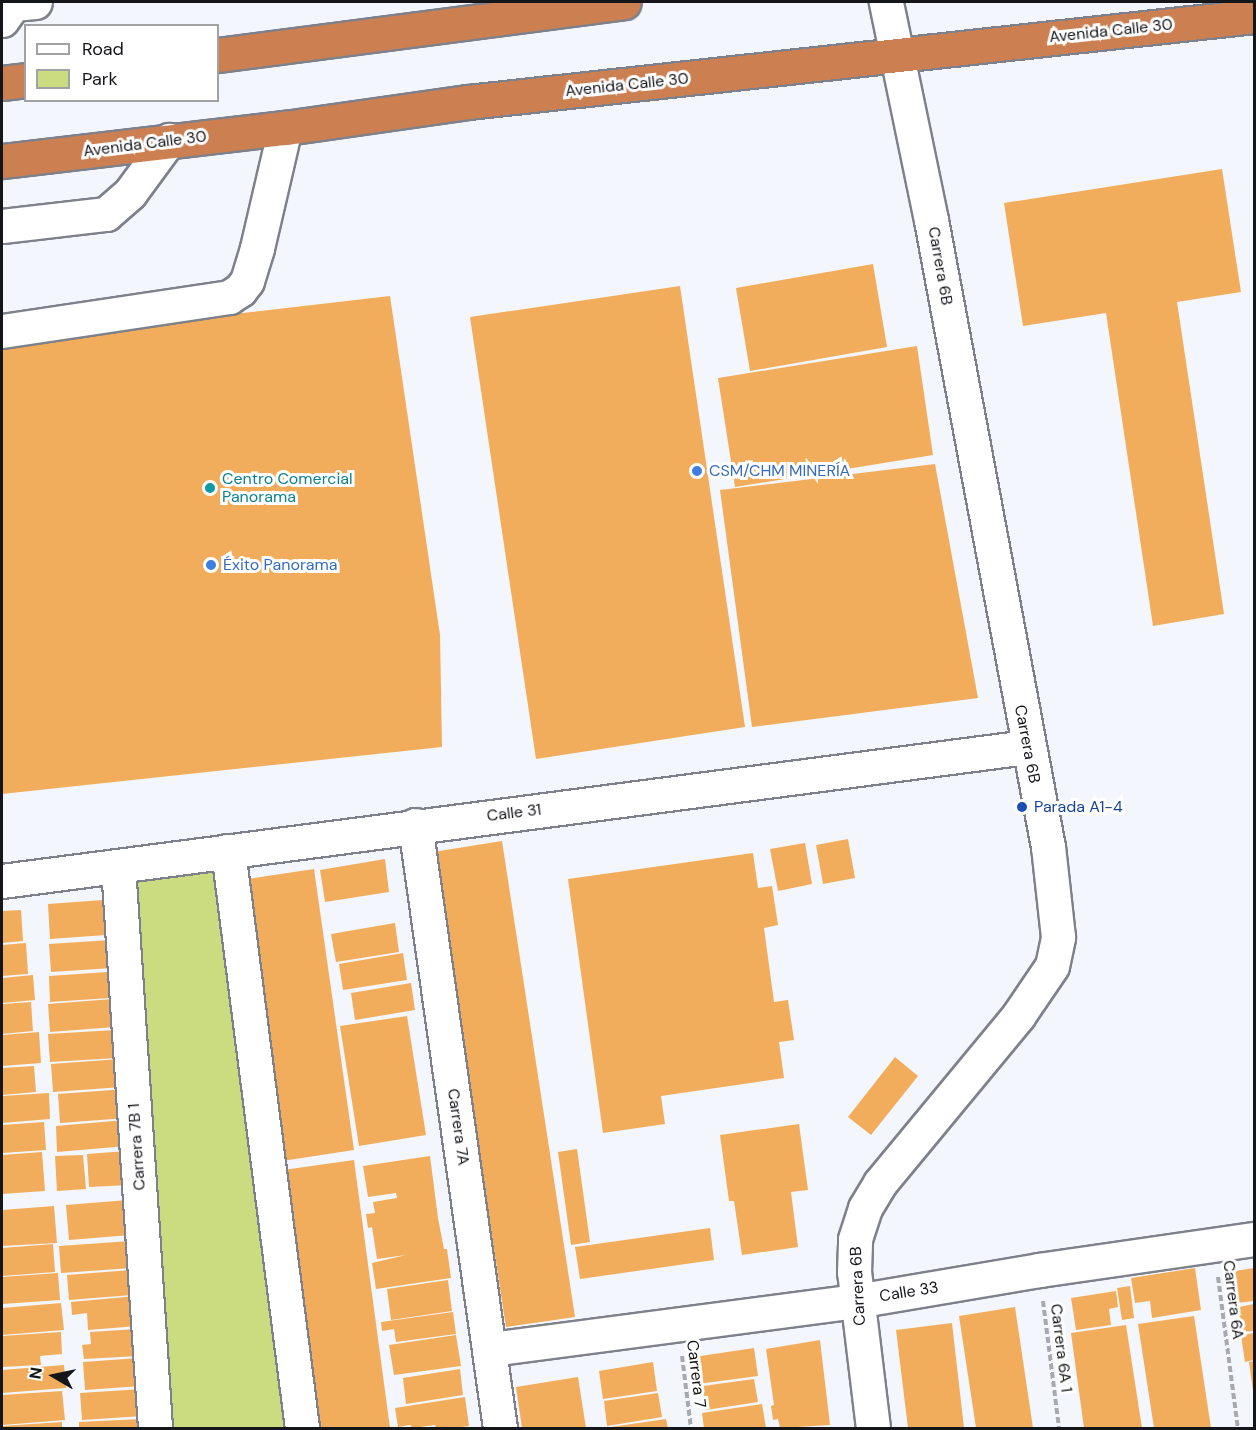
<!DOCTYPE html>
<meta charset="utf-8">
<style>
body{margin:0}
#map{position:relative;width:1256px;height:1430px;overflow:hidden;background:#f4f6fd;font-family:"DM Sans",sans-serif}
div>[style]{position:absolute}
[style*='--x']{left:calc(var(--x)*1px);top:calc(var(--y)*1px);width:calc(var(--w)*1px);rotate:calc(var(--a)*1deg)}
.green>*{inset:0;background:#cadc7f}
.building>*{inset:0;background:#f1ad5b}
.path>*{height:4px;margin-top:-2px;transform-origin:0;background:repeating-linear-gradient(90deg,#a7a9af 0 6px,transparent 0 9px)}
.roads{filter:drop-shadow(2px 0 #7e818b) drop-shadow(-2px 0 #7e818b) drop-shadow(0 2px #7e818b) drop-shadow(0 -2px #7e818b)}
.minor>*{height:33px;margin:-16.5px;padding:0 16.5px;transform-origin:16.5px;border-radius:16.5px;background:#fff}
.highway>*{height:33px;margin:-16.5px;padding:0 16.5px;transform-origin:16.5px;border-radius:16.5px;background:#cc8051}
.dots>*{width:16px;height:16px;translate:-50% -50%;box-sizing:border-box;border:3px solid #fff;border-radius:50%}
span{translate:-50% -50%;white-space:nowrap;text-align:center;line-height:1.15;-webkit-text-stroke:6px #fff;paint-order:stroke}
.street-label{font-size:16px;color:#15161a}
.shop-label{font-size:16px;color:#366cbe}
.left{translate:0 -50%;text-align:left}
.culture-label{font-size:16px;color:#0d838f}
.transit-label{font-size:16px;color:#164399}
.frame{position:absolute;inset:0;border:3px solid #15161a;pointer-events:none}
.legend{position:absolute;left:24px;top:24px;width:195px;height:78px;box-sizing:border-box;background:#fff;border:2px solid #a1a2a3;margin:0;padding:8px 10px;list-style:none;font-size:18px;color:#15161a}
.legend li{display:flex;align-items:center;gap:12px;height:30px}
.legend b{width:30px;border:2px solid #a1a2a3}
.north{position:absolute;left:24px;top:1346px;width:60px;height:60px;-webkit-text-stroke:4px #fff;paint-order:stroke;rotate:279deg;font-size:16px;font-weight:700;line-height:24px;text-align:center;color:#15161a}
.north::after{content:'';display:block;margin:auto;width:21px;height:27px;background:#15161a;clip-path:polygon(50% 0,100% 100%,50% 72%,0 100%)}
</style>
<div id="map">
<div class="green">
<i style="clip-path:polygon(220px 863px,287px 1428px,166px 1428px,132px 881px)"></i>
</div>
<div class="building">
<i style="clip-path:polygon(1222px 169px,1241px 292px,1177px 302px,1224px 614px,1153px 626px,1106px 313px,1023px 326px,1004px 203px)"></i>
<i style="clip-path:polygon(873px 264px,887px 347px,750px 371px,736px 288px)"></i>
<i style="clip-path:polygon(680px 286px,745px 727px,536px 759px,470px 317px)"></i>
<i style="clip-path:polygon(390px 296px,440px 635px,442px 747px,2px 794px,2px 341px)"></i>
<i style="clip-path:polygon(917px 346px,933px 455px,735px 487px,718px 378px)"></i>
<i style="clip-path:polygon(935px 464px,978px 698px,752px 727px,720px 490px)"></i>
<i style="clip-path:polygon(848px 839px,855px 878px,823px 884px,816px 845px)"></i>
<i style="clip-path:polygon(502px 841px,575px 1317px,506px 1327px,433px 852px)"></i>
<i style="clip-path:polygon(805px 843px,812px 884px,778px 891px,770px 849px)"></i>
<i style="clip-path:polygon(753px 853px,758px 888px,772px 886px,778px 925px,764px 928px,774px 1002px,788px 1000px,794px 1040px,779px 1042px,784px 1078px,661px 1096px,665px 1124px,603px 1133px,568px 879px)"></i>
<i style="clip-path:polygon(385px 859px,389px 892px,325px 902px,320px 870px)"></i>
<i style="clip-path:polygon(314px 869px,354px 1150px,282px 1161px,241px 880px)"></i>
<i style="clip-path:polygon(103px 900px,106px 935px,50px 939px,48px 904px)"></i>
<i style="clip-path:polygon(21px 910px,23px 941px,2px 943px,2px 911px)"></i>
<i style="clip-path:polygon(395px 923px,399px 952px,336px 962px,331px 934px)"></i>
<i style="clip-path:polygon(111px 940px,113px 968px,51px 972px,49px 944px)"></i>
<i style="clip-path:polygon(26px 943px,28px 974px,2px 976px,2px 945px)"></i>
<i style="clip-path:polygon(403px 953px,407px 980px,343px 990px,339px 964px)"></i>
<i style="clip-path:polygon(108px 972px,110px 998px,50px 1002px,49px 976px)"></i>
<i style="clip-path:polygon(33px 975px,35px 1000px,2px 1003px,2px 978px)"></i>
<i style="clip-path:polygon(411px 983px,415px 1010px,355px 1020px,351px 993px)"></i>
<i style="clip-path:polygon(113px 999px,115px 1027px,50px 1032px,48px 1004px)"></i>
<i style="clip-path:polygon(31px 1002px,33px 1031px,2px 1034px,2px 1004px)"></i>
<i style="clip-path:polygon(407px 1016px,426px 1135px,359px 1146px,340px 1026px)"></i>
<i style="clip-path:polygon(115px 1030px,117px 1058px,50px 1062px,48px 1034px)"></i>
<i style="clip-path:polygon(39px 1032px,41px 1063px,2px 1066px,2px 1035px)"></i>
<i style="clip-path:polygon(895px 1057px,918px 1076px,871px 1135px,848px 1117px)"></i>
<i style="clip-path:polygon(120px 1059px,122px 1087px,53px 1092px,51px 1064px)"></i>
<i style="clip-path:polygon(34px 1066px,36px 1092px,2px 1095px,2px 1068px)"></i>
<i style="clip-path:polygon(126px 1089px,127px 1118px,60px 1123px,58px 1094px)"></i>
<i style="clip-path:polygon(49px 1093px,50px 1119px,2px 1123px,2px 1096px)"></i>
<i style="clip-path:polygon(125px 1120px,127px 1146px,57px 1152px,56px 1126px)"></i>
<i style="clip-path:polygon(44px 1122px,46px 1150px,2px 1153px,2px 1125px)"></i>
<i style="clip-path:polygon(799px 1124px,808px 1190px,791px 1192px,798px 1247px,742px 1255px,734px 1201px,729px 1201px,720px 1135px)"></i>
<i style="clip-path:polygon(577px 1149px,590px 1242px,571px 1245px,558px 1152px)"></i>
<i style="clip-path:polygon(127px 1151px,129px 1185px,89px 1187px,87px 1154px)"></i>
<i style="clip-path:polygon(42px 1152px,45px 1191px,2px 1194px,2px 1155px)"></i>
<i style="clip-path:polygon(83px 1155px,86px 1189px,57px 1191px,55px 1156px)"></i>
<i style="clip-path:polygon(430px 1156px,438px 1218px,444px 1249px,447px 1249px,451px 1278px,376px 1289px,372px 1263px,406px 1255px,377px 1259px,372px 1227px,368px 1228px,366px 1214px,375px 1213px,373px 1202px,397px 1198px,396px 1193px,368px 1197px,363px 1166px)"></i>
<i style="clip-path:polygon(354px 1160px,390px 1428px,317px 1428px,283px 1170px)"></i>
<i style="clip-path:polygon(128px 1200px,131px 1235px,69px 1240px,66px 1205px)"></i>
<i style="clip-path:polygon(54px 1206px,57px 1243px,2px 1246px,2px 1210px)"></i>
<i style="clip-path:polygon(710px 1228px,714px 1260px,580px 1279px,575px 1247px)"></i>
<i style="clip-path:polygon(130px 1241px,132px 1268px,61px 1273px,59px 1246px)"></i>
<i style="clip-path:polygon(53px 1244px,55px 1272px,2px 1276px,2px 1248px)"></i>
<i style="clip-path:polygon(1195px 1268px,1201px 1310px,1152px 1318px,1150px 1301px,1135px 1303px,1131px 1278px)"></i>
<i style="clip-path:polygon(1254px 1268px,1254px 1301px,1228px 1304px,1223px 1273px)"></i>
<i style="clip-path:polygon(131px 1270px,132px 1295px,69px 1300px,67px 1275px)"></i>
<i style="clip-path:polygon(58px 1273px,60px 1300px,2px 1304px,2px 1277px)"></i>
<i style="clip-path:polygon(448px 1280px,452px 1311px,391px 1320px,387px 1289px)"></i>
<i style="clip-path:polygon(1130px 1286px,1134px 1318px,1122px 1320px,1117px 1288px)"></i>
<i style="clip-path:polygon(1116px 1291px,1118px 1307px,1109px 1309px,1111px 1325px,1076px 1330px,1071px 1298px)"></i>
<i style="clip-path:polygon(136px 1296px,138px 1326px,88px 1330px,87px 1313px,72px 1315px,71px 1302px)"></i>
<i style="clip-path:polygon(61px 1303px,64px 1330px,2px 1335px,2px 1308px)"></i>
<i style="clip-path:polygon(1254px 1304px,1254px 1331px,1242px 1332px,1239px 1307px)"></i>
<i style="clip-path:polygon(1015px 1307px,1033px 1428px,976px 1428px,959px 1316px)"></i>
<i style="clip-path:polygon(453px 1312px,456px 1334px,396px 1342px,394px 1329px,382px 1331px,381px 1322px)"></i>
<i style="clip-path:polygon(1194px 1316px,1211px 1428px,1154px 1428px,1138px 1324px)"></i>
<i style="clip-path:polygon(952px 1323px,964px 1428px,908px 1428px,896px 1330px)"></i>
<i style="clip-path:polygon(1126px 1325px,1142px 1428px,1084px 1428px,1071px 1333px)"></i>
<i style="clip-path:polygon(137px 1329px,139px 1356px,84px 1359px,82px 1345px,91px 1344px,90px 1332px)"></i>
<i style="clip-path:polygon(61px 1332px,62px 1354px,40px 1356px,41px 1365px,2px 1367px,2px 1336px)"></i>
<i style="clip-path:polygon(1254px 1333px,1254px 1360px,1245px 1362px,1241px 1335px)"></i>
<i style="clip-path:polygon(456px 1335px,461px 1366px,394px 1375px,389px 1345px)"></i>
<i style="clip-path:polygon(820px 1340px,830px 1425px,780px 1428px,778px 1419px,773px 1420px,771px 1406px,774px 1405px,766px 1349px)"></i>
<i style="clip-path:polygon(754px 1348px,758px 1376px,698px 1384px,694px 1357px)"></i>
<i style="clip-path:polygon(139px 1358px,141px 1386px,85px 1390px,83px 1362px)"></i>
<i style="clip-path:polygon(1254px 1361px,1254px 1391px,1253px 1391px,1249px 1362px)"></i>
<i style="clip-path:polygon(653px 1362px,657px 1391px,603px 1399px,599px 1371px)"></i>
<i style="clip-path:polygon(64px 1365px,66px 1388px,2px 1393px,2px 1370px)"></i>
<i style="clip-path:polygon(460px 1369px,463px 1395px,406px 1404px,403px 1378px)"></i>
<i style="clip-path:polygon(578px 1377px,586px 1428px,522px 1428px,516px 1387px)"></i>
<i style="clip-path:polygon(754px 1379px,758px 1402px,706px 1410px,703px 1386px)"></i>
<i style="clip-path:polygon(142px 1389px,143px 1416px,82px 1420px,80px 1393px)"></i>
<i style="clip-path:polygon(62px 1391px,65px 1420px,2px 1425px,2px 1395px)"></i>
<i style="clip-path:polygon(658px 1393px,662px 1417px,607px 1426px,604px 1401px)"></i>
<i style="clip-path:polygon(465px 1397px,469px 1426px,453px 1428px,436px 1428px,435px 1425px,413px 1428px,410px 1425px,398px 1427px,395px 1408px)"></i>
<i style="clip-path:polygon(762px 1404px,766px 1428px,704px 1428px,702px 1413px)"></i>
<i style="clip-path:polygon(142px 1419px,142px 1428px,79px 1428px,79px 1422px)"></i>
<i style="clip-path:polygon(666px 1419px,668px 1428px,611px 1428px,611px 1427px)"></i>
<i style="clip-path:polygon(62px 1422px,62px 1428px,2px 1428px,2px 1426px)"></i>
</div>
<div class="path">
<i style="--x:1218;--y:1277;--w:152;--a:82.5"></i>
<i style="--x:1043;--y:1301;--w:128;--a:82.8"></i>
<i style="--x:682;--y:1356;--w:73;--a:82.9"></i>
</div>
<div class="roads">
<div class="minor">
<i style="--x:2;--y:20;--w:19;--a:-55"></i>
<i style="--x:13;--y:4;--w:22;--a:-5"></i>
<i style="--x:2;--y:226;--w:105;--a:-6.6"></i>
<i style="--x:106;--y:214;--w:32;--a:-41"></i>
<i style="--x:130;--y:193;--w:66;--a:-53.7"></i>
<i style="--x:2;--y:331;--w:230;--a:-8.5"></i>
<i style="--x:229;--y:297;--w:13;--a:-32"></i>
<i style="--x:240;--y:290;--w:11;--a:-52"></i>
<i style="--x:247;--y:281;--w:34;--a:-73"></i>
<i style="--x:257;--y:248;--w:123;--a:-76.9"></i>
<i style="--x:415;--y:825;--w:609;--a:81.98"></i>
<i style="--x:228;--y:851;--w:582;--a:82.69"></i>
<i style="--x:118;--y:866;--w:563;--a:86.23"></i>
<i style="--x:2;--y:881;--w:1034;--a:-7.45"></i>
<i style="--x:491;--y:1349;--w:368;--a:-7.5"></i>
<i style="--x:856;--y:1301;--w:186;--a:-9.6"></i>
<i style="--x:1039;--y:1270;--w:217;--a:-8.2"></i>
<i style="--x:873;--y:1428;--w:157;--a:-96.9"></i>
<i style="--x:854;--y:1272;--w:33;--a:-88"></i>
<i style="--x:855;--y:1239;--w:33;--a:-72"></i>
<i style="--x:865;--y:1208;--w:29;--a:-59"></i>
<i style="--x:880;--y:1183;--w:217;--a:-50.4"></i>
<i style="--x:1018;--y:1016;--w:60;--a:-55.8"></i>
<i style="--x:1052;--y:966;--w:30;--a:-78"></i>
<i style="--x:1058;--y:937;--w:91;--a:-96.3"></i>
<i style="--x:1048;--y:847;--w:638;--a:-100.57"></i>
<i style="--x:931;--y:220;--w:223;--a:-101.7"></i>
</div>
<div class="highway">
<i style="--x:218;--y:55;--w:409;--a:-7.4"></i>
<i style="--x:2;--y:83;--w:24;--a:-7"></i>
<i style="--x:2;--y:161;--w:285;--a:-6.7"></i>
<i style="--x:285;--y:128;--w:185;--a:-8.1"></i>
<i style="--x:468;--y:102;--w:791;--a:-6.24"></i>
</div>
</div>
<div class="dots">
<i style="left:697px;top:471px;background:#3f7fe0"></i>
<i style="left:210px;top:488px;background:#0f9aa8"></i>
<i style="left:211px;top:565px;background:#3f7fe0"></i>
<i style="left:1022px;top:807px;background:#1a4fb4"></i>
</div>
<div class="street-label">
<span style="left:1111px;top:31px;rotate:-6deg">Avenida Calle 30</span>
<span style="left:627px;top:85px;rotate:-6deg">Avenida Calle 30</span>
<span style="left:145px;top:144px;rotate:-7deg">Avenida Calle 30</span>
<span style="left:940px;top:266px;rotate:80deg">Carrera 6B</span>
<span style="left:1027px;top:744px;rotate:79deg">Carrera 6B</span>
<span style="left:514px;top:813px;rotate:-7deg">Calle 31</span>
<span style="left:458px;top:1127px;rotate:82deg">Carrera 7A</span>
<span style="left:137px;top:1147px;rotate:-94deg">Carrera 7B 1</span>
<span style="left:858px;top:1286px;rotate:-93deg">Carrera 6B</span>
<span style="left:909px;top:1292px;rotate:-9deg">Calle 33</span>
<span style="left:1233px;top:1300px;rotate:83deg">Carrera 6A</span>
<span style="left:1061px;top:1348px;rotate:83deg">Carrera 6A 1</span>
<span style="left:696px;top:1374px;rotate:83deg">Carrera 7</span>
</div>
<div class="shop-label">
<span class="left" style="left:709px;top:471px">CSM/CHM MINERÍA</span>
<span class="left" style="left:223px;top:565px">Éxito Panorama</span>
</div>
<div class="culture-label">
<span class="left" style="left:222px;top:488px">Centro Comercial<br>Panorama</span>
</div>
<div class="transit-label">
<span class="left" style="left:1034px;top:807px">Parada A1-4</span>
</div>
<div class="frame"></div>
<ul class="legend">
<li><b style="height:8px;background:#fff"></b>Road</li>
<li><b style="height:16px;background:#cadc7f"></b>Park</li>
</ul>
<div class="north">N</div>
</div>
